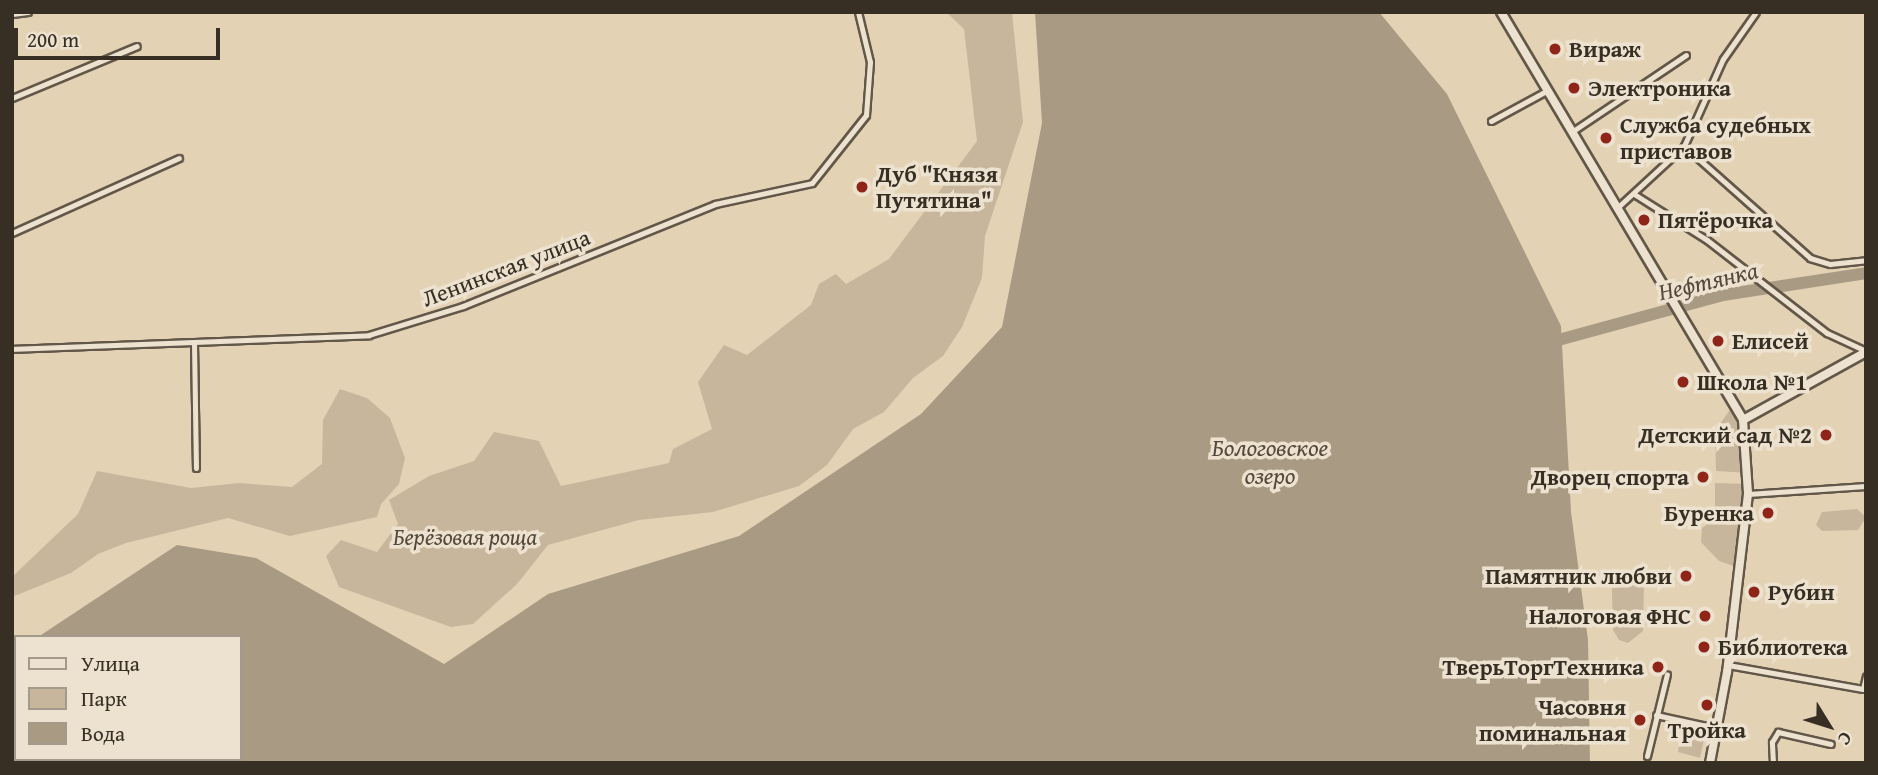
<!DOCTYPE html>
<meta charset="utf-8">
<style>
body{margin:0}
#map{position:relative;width:1878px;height:775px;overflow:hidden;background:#e4d2b5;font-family:"Gentium Book Plus",serif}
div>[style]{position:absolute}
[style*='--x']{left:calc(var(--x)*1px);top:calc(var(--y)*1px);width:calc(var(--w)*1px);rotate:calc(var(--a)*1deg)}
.green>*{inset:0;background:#c7b69c}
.water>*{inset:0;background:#a99a84}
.river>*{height:12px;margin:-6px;padding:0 6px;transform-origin:6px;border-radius:6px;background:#a99a84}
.roads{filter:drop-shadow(2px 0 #625748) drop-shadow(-2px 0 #625748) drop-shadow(0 2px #625748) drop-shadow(0 -2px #625748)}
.minor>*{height:5px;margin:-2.5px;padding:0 2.5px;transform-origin:2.5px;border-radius:2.5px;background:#ede2cf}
.secondary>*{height:8px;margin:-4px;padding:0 4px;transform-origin:4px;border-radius:4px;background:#ede2cf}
.dots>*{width:19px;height:19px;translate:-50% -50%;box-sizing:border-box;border:4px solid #ede2cf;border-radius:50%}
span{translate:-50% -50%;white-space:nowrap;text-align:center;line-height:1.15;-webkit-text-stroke:7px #ede2cf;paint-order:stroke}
.poi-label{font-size:23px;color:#372e24;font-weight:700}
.left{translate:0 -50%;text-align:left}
.right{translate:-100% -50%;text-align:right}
.street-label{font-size:23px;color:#372e24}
.park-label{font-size:23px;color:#54493c;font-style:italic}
.water-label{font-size:24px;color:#54493c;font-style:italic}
.frame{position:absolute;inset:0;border:14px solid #372e24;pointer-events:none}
.legend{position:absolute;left:14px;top:635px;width:228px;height:126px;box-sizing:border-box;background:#ede2cf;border:2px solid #a49a8b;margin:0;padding:9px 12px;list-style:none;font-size:21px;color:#372e24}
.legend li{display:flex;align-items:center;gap:14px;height:35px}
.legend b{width:35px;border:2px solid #a49a8b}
.north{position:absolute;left:1794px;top:691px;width:70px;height:70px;-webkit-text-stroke:5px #ede2cf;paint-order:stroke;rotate:128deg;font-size:19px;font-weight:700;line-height:28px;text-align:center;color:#372e24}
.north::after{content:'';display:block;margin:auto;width:24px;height:32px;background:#372e24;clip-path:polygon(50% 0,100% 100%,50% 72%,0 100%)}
.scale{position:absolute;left:14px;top:28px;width:206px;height:32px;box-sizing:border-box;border:4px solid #372e24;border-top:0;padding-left:9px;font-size:21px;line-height:24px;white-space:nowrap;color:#372e24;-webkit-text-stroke:5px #ede2cf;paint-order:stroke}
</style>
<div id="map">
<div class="green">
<i style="clip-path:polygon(946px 12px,1012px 12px,1023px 122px,985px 236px,982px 278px,962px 327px,943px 356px,913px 378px,884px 412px,853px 429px,827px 465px,799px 486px,713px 512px,639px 520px,548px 545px,517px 584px,473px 624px,451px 627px,339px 587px,326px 556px,341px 540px,377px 552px,398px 524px,389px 500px,429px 476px,474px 461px,494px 432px,539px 441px,561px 486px,669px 463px,673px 449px,712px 429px,698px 382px,724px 345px,747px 355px,811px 305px,819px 284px,836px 274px,846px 284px,889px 259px,977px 141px,964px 29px)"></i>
<i style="clip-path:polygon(340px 389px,367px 398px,390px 418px,405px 458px,399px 484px,381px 504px,377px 517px,290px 536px,228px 518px,126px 543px,98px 554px,71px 573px,12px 597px,12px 577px,78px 514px,97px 471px,191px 488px,239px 483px,292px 487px,322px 464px,323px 420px)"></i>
<i style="clip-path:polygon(1732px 407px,1743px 432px,1749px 473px,1716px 471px,1715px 431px)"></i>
<i style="clip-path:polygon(1715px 483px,1749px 484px,1739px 568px,1719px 561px,1701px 542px,1702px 528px,1715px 519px)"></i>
<i style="clip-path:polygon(1857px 509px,1866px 517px,1858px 530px,1822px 531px,1816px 525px,1822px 512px)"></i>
<i style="clip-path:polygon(1633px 573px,1644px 583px,1643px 631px,1628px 643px,1619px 640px,1613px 630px,1612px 589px,1616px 577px)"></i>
<i style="clip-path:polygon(1689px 725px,1706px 730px,1700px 758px,1678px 752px,1681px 732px)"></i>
</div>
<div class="water">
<i style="clip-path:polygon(1035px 12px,1379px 12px,1447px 94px,1561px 326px,1571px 512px,1588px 640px,1590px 763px,12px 763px,16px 652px,16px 759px,240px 759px,240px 637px,38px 637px,177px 545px,256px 558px,444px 664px,548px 594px,739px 536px,921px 414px,1002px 327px,1042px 123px)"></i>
</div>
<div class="river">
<i style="--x:1562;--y:339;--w:167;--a:-15.3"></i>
<i style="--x:1723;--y:295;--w:145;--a:-8.7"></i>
</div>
<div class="roads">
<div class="minor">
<i style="--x:12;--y:14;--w:16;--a:-7"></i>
<i style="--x:12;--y:98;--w:135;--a:-22.6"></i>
<i style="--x:1491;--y:121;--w:65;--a:-28.5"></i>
<i style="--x:1573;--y:131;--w:136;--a:-33.9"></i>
<i style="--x:1684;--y:146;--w:169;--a:41.6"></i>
<i style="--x:1810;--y:258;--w:21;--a:17"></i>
<i style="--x:1830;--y:264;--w:36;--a:-6"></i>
<i style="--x:1634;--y:194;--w:86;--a:32.2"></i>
<i style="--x:1707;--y:240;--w:152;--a:37.8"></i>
<i style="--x:1827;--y:333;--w:43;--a:24.8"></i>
<i style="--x:1618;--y:207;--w:90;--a:-42.7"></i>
<i style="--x:1684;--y:146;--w:95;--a:-65.9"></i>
<i style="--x:1723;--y:59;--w:57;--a:-54.9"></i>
<i style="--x:12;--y:233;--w:183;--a:-24.2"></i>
<i style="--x:194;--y:343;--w:125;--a:89.1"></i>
<i style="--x:12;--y:349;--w:357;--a:-2.2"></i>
<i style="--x:369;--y:335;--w:98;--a:-17.1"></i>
<i style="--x:463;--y:306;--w:272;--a:-22"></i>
<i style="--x:715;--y:204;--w:99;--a:-12.2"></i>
<i style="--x:812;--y:183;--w:87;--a:-51.5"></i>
<i style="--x:866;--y:115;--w:53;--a:-85.7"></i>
<i style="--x:870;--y:62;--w:51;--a:-103.5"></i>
<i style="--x:1748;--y:494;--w:118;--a:-3.9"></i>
<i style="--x:1728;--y:665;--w:137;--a:10.1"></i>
<i style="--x:1863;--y:689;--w:13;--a:-77"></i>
<i style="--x:1656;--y:715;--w:61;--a:12.2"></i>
<i style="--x:1647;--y:756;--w:84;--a:-76.3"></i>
<i style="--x:1773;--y:763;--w:21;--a:-93"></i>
<i style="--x:1772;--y:742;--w:12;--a:-59"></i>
<i style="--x:1778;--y:732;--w:54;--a:12.8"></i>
</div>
<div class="secondary">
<i style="--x:1501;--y:12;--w:474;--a:59.3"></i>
<i style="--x:1743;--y:420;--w:74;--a:86.1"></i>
<i style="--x:1748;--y:494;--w:179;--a:96.7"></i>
<i style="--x:1727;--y:672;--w:93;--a:100.6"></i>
<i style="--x:1743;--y:420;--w:141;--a:-28.9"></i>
</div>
</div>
<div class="dots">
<i style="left:1555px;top:49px;background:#8f2418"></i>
<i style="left:1574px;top:88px;background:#8f2418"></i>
<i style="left:1606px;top:138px;background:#8f2418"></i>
<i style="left:862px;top:187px;background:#8f2418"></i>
<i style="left:1644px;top:220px;background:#8f2418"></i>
<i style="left:1718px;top:341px;background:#8f2418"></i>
<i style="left:1683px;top:382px;background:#8f2418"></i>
<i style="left:1826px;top:435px;background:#8f2418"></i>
<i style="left:1703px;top:477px;background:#8f2418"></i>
<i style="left:1768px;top:513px;background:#8f2418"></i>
<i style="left:1686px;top:576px;background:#8f2418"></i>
<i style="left:1754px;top:592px;background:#8f2418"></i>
<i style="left:1705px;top:616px;background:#8f2418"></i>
<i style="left:1704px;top:647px;background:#8f2418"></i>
<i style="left:1658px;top:667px;background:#8f2418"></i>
<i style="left:1707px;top:705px;background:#8f2418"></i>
<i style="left:1640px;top:720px;background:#8f2418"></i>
</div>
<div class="poi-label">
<span class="left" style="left:1569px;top:49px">Вираж</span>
<span class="left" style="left:1588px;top:88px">Электроника</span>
<span class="left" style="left:1620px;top:138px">Служба судебных<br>приставов</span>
<span class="left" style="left:876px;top:187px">Дуб "Князя<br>Путятина"</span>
<span class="left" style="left:1658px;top:220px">Пятёрочка</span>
<span class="left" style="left:1732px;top:341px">Елисей</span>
<span class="left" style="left:1697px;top:382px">Школа №1</span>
<span class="right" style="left:1812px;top:435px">Детский сад №2</span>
<span class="right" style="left:1689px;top:477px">Дворец спорта</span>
<span class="right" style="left:1754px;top:513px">Буренка</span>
<span class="right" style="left:1672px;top:576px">Памятник любви</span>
<span class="left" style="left:1768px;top:592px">Рубин</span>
<span class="right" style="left:1691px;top:616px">Налоговая ФНС</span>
<span class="left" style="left:1718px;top:647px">Библиотека</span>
<span class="right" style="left:1644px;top:667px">ТверьТоргТехника</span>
<span class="right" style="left:1626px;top:720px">Часовня<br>поминальная</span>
<span style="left:1707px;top:730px">Тройка</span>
</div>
<div class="street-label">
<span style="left:506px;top:268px;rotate:-21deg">Ленинская улица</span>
</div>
<div class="park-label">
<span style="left:465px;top:537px">Берёзовая роща</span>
</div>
<div class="water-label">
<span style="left:1708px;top:281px;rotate:-13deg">Нефтянка</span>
<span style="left:1270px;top:462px">Бологовское<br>озеро</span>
</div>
<div class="frame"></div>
<ul class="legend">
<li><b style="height:9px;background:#ede2cf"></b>Улица</li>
<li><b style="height:19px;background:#c7b69c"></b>Парк</li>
<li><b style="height:19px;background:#a99a84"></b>Вода</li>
</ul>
<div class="north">С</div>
<div class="scale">200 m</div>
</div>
